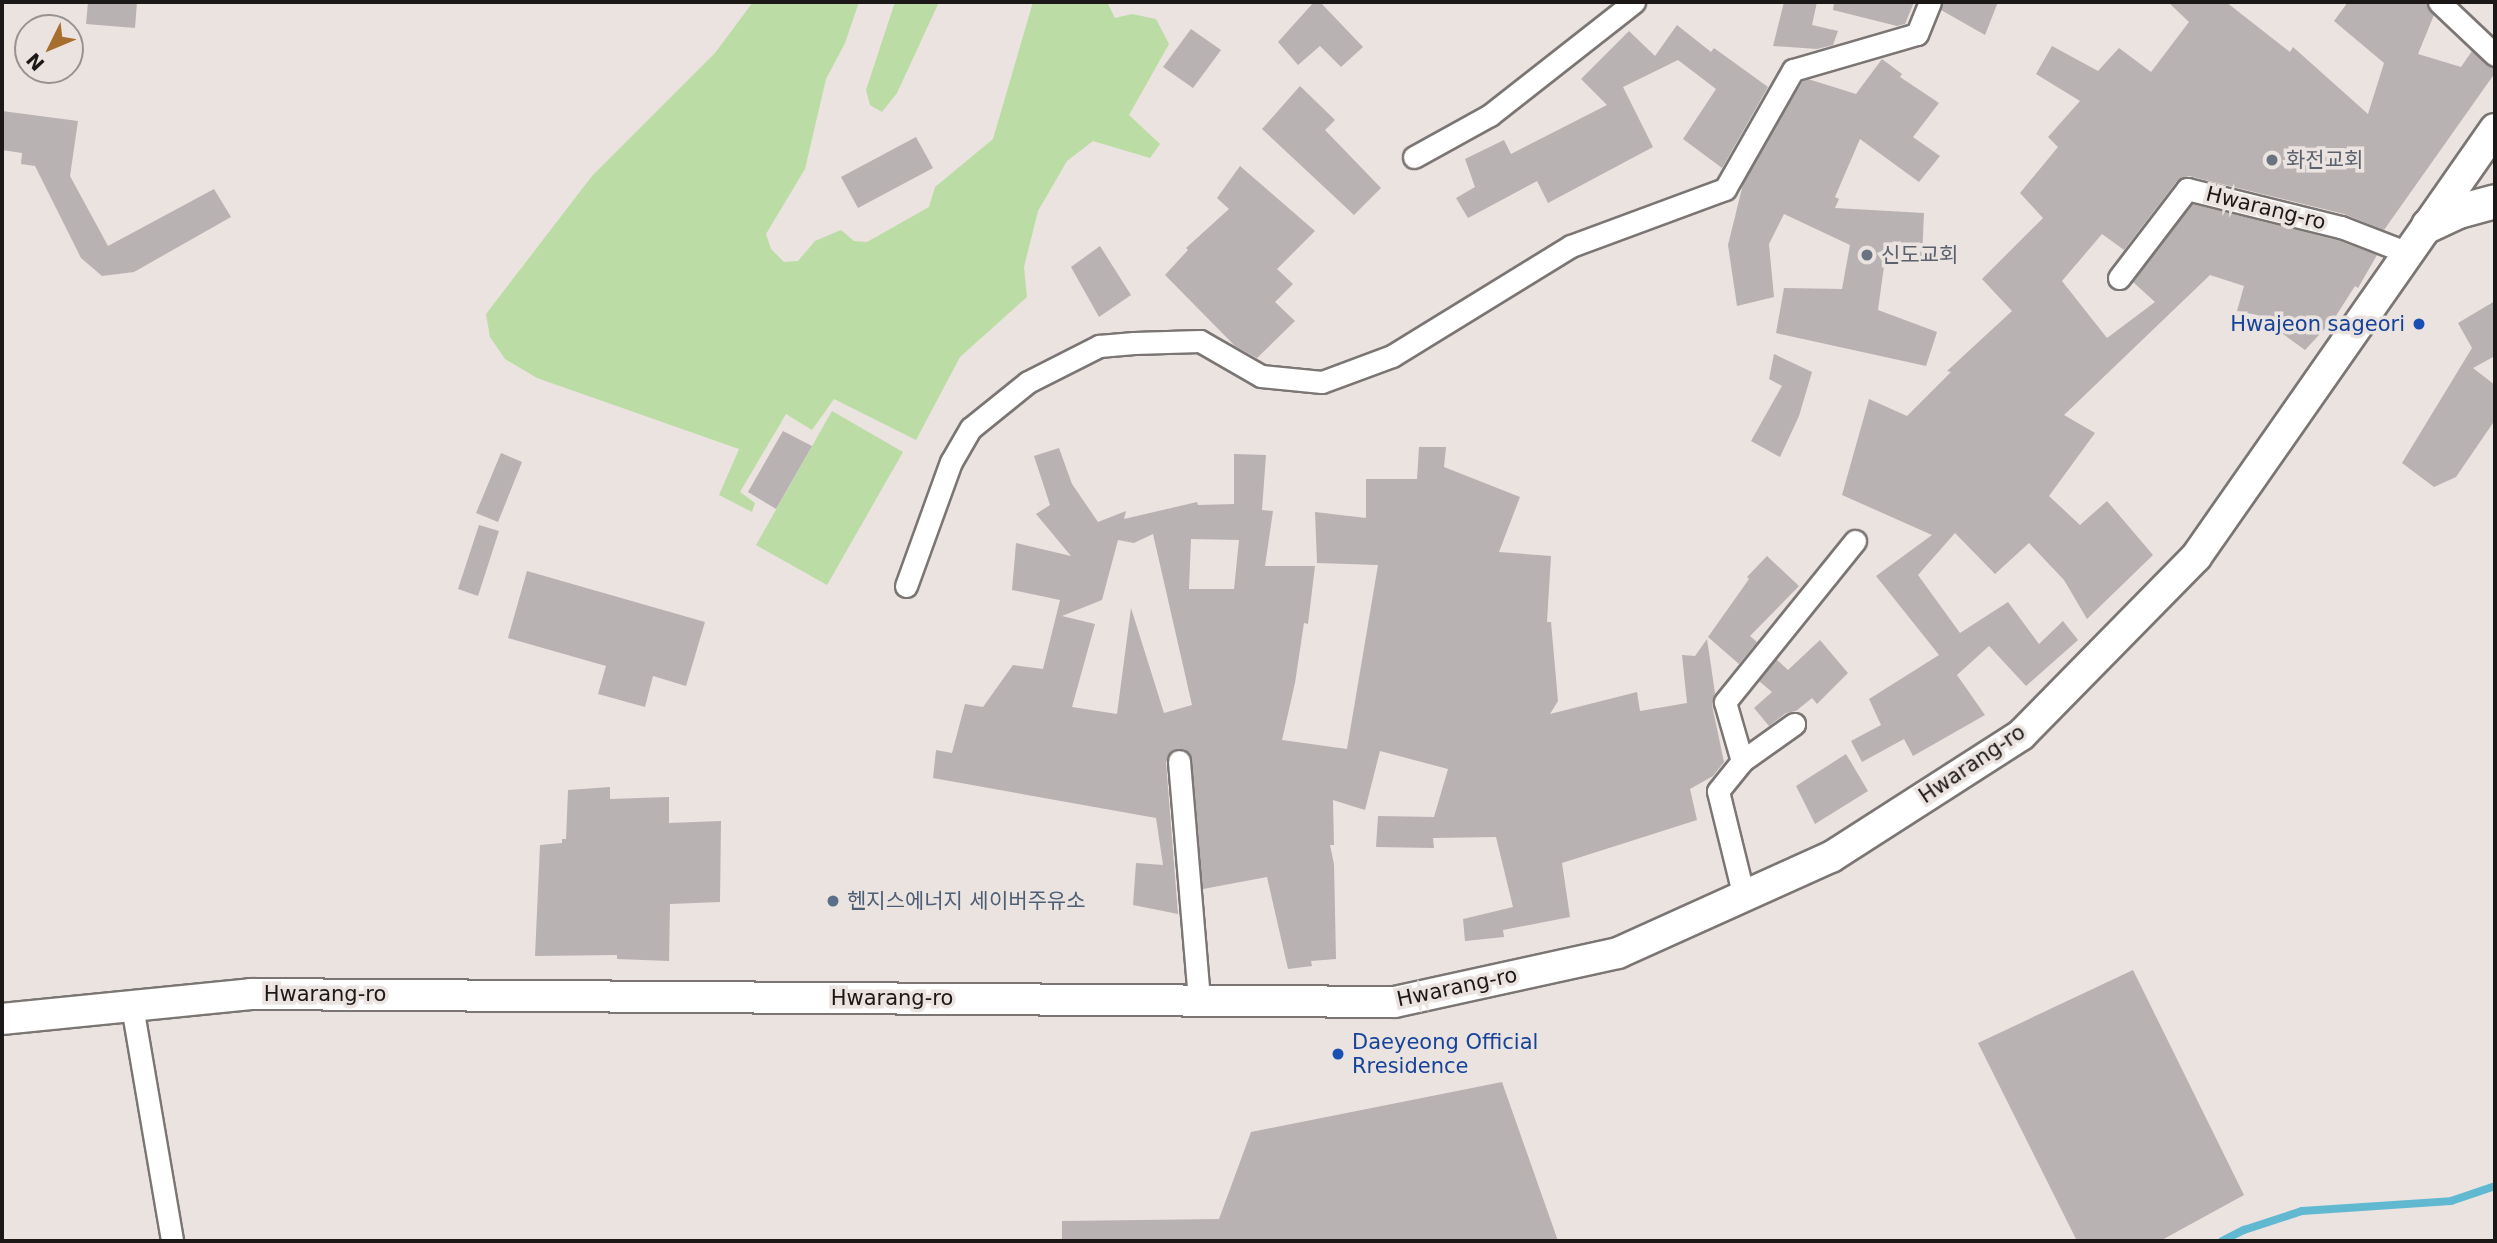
<!DOCTYPE html>
<meta charset="utf-8">
<style>
body{margin:0}
#map{position:relative;width:2497px;height:1243px;overflow:hidden;background:#eae3e0;font-family:"DejaVu Sans","Noto Sans KR",sans-serif}
div>[style]{position:absolute}
[style*='--x']{left:calc(var(--x)*1px);top:calc(var(--y)*1px);width:calc(var(--w)*1px);rotate:calc(var(--a)*1deg)}
.green>*{inset:0;background:#bbdca4}
.stream>*{height:8px;margin:-4px;padding:0 4px;transform-origin:4px;border-radius:4px;background:#61b9d1}
.building>*{inset:0;background:#b9b2b2}
.roads{filter:drop-shadow(2px 0 #7b7673) drop-shadow(-2px 0 #7b7673) drop-shadow(0 2px #7b7673) drop-shadow(0 -2px #7b7673)}
.minor>*{height:21px;margin:-10.5px;padding:0 10.5px;transform-origin:10.5px;border-radius:10.5px;background:#fff}
.secondary>*{height:30px;margin:-15px;padding:0 15px;transform-origin:15px;border-radius:15px;background:#fff}
.primary>*{height:33px;margin:-16.5px;padding:0 16.5px;transform-origin:16.5px;border-radius:16.5px;background:#fff}
.dots>*{width:19px;height:19px;translate:-50% -50%;box-sizing:border-box;border:4px solid #eae3e0;border-radius:50%}
span{translate:-50% -50%;white-space:nowrap;text-align:center;line-height:1.15;-webkit-text-stroke:7px #eae3e0;paint-order:stroke}
.worship-label{font-size:21px;color:#5b616d}
.left{translate:0 -50%;text-align:left}
.street-label{font-size:21px;color:#1b1817}
.transit-label{font-size:21px;color:#164399}
.right{translate:-100% -50%;text-align:right}
.service-label{font-size:21px;color:#4e5e75}
.frame{position:absolute;inset:0;border:4px solid #1b1817;pointer-events:none}
.north{position:absolute;left:14px;top:14px;width:70px;height:70px;box-sizing:border-box;background:#eae3e0;border:2px solid #979290;border-radius:50%;rotate:227deg;font-size:19px;font-weight:700;line-height:28px;text-align:center;color:#1b1817}
.north::after{content:'';display:block;margin:auto;width:24px;height:32px;background:#a86e2e;clip-path:polygon(50% 0,100% 100%,50% 72%,0 100%)}
</style>
<div id="map">
<div class="green">
<i style="clip-path:polygon(753px 2px,859px 2px,845px 43px,826px 79px,805px 169px,766px 234px,771px 249px,784px 262px,798px 261px,815px 241px,841px 230px,854px 241px,867px 242px,929px 207px,935px 187px,993px 139px,1033px 2px,1107px 2px,1115px 18px,1132px 14px,1156px 19px,1169px 44px,1129px 115px,1160px 144px,1150px 158px,1093px 141px,1067px 161px,1038px 211px,1024px 267px,1027px 297px,960px 357px,916px 440px,834px 399px,812px 430px,786px 414px,740px 492px,755px 503px,752px 512px,719px 495px,739px 449px,537px 378px,505px 359px,490px 337px,486px 314px,592px 176px,715px 53px)"></i>
<i style="clip-path:polygon(895px 2px,939px 2px,897px 93px,882px 112px,870px 105px,866px 90px)"></i>
<i style="clip-path:polygon(832px 411px,903px 452px,827px 585px,756px 545px)"></i>
</div>
<div class="stream">
<i style="--x:2222;--y:1241;--w:25;--a:-27"></i>
<i style="--x:2244;--y:1230;--w:61;--a:-18.1"></i>
<i style="--x:2302;--y:1211;--w:149;--a:-3.8"></i>
<i style="--x:2451;--y:1201;--w:46;--a:-18.8"></i>
</div>
<div class="building">
<i style="clip-path:polygon(88px 2px,137px 2px,135px 28px,86px 24px)"></i>
<i style="clip-path:polygon(1314px 2px,1320px 2px,1363px 47px,1341px 67px,1320px 46px,1298px 65px,1278px 42px)"></i>
<i style="clip-path:polygon(1784px 2px,1817px 2px,1812px 25px,1838px 31px,1833px 45px,1817px 49px,1773px 46px)"></i>
<i style="clip-path:polygon(1834px 2px,1914px 2px,1905px 24px,1897px 26px,1833px 10px)"></i>
<i style="clip-path:polygon(1943px 2px,1998px 2px,1985px 35px,1941px 10px)"></i>
<i style="clip-path:polygon(2168px 2px,2226px 2px,2290px 52px,2293px 47px,2368px 114px,2384px 63px,2334px 21px,2348px 2px,2426px 2px,2434px 15px,2418px 54px,2461px 67px,2472px 51px,2487px 65px,2495px 68px,2495px 73px,2384px 230px,2344px 214px,2189px 176px,2177px 181px,2124px 250px,2102px 234px,2062px 281px,2107px 338px,2155px 302px,2133px 282px,2192px 204px,2337px 240px,2377px 255px,2358px 288px,2355px 286px,2334px 319px,2305px 350px,2257px 315px,2237px 311px,2244px 286px,2210px 275px,2064px 415px,2095px 433px,2049px 496px,2080px 525px,2107px 501px,2153px 555px,2087px 619px,2064px 580px,2029px 543px,1995px 574px,1955px 533px,1918px 575px,1960px 633px,2008px 602px,2039px 644px,2063px 621px,2078px 640px,2026px 686px,1989px 646px,1957px 675px,1985px 715px,1913px 756px,1904px 739px,1862px 762px,1851px 741px,1881px 725px,1869px 699px,1939px 655px,1876px 576px,1932px 535px,1842px 495px,1869px 399px,1907px 416px,1951px 372px,1947px 371px,2012px 311px,1982px 279px,2043px 218px,2020px 193px,2058px 147px,2048px 137px,2080px 101px,2036px 74px,2052px 46px,2098px 71px,2119px 48px,2151px 72px,2189px 22px)"></i>
<i style="clip-path:polygon(1677px 25px,1711px 52px,1714px 48px,1768px 87px,1722px 168px,1683px 139px,1716px 89px,1678px 60px,1623px 87px,1653px 147px,1548px 203px,1537px 181px,1468px 218px,1456px 198px,1475px 187px,1465px 159px,1504px 140px,1511px 154px,1607px 105px,1581px 79px,1629px 31px,1655px 56px)"></i>
<i style="clip-path:polygon(1191px 29px,1221px 50px,1193px 88px,1163px 67px)"></i>
<i style="clip-path:polygon(1882px 59px,1902px 74px,1900px 77px,1939px 103px,1913px 137px,1940px 156px,1919px 182px,1860px 139px,1835px 197px,1839px 199px,1835px 208px,1924px 213px,1922px 258px,1886px 252px,1878px 310px,1937px 332px,1926px 366px,1776px 333px,1784px 288px,1842px 289px,1850px 245px,1784px 214px,1769px 244px,1774px 297px,1737px 306px,1728px 245px,1743px 184px,1790px 102px,1803px 81px,1808px 79px,1856px 94px)"></i>
<i style="clip-path:polygon(1300px 86px,1335px 120px,1325px 130px,1381px 188px,1354px 215px,1262px 129px)"></i>
<i style="clip-path:polygon(2px 111px,78px 121px,70px 176px,108px 246px,214px 189px,231px 217px,134px 272px,102px 276px,81px 258px,35px 166px,21px 164px,22px 153px,2px 150px)"></i>
<i style="clip-path:polygon(916px 137px,933px 168px,858px 208px,841px 177px)"></i>
<i style="clip-path:polygon(1240px 166px,1315px 231px,1277px 269px,1293px 284px,1275px 302px,1295px 321px,1257px 358px,1235px 346px,1165px 275px,1188px 250px,1186px 248px,1229px 209px,1217px 198px)"></i>
<i style="clip-path:polygon(1100px 246px,1131px 295px,1099px 317px,1071px 267px)"></i>
<i style="clip-path:polygon(2495px 301px,2495px 356px,2473px 368px,2495px 385px,2495px 420px,2456px 477px,2434px 487px,2402px 463px,2472px 348px,2458px 323px)"></i>
<i style="clip-path:polygon(1774px 354px,1812px 372px,1799px 416px,1780px 457px,1751px 441px,1782px 386px,1769px 379px)"></i>
<i style="clip-path:polygon(783px 431px,812px 446px,776px 509px,748px 492px)"></i>
<i style="clip-path:polygon(evenodd,1419px 447px,1446px 447px,1444px 467px,1520px 497px,1499px 552px,1551px 556px,1547px 622px,1551px 622px,1558px 701px,1550px 714px,1637px 692px,1640px 711px,1687px 703px,1682px 655px,1695px 656px,1707px 639px,1715px 693px,1712px 705px,1724px 762px,1713px 776px,1690px 789px,1697px 820px,1562px 863px,1570px 917px,1503px 930px,1504px 937px,1465px 941px,1463px 919px,1513px 907px,1496px 837px,1433px 838px,1434px 848px,1376px 847px,1378px 816px,1434px 817px,1448px 769px,1380px 751px,1365px 810px,1333px 800px,1334px 845px,1330px 845px,1334px 864px,1336px 959px,1311px 961px,1312px 966px,1288px 969px,1267px 877px,1203px 889px,1192px 760px,1185px 749px,1172px 750px,1166px 762px,1178px 914px,1133px 905px,1136px 863px,1163px 865px,1156px 818px,933px 778px,936px 750px,952px 753px,965px 704px,983px 707px,1013px 665px,1043px 669px,1060px 600px,1012px 590px,1016px 543px,1071px 556px,1036px 514px,1050px 505px,1034px 456px,1059px 448px,1072px 484px,1098px 522px,1126px 511px,1124px 519px,1197px 502px,1198px 505px,1234px 504px,1234px 454px,1266px 455px,1262px 510px,1273px 511px,1265px 566px,1315px 566px,1308px 624px,1304px 623px,1295px 683px,1282px 740px,1347px 749px,1378px 565px,1317px 563px,1315px 512px,1366px 518px,1366px 479px,1417px 479px,1419px 447px,1153px 534px,1192px 705px,1164px 713px,1131px 608px,1117px 714px,1072px 707px,1095px 624px,1062px 616px,1102px 600px,1118px 540px,1134px 543px,1153px 534px,1419px 447px,1191px 539px,1239px 540px,1234px 589px,1189px 589px,1191px 539px)"></i>
<i style="clip-path:polygon(501px 453px,522px 462px,498px 522px,476px 513px)"></i>
<i style="clip-path:polygon(479px 525px,499px 531px,478px 596px,458px 589px)"></i>
<i style="clip-path:polygon(1767px 556px,1799px 586px,1750px 636px,1757px 642px,1739px 664px,1708px 637px,1749px 579px,1747px 577px)"></i>
<i style="clip-path:polygon(527px 571px,705px 622px,686px 686px,653px 676px,645px 707px,598px 694px,606px 666px,508px 638px)"></i>
<i style="clip-path:polygon(1820px 640px,1848px 673px,1817px 704px,1812px 698px,1796px 711px,1786px 713px,1769px 726px,1754px 708px,1772px 692px,1759px 681px,1776px 659px,1788px 670px)"></i>
<i style="clip-path:polygon(1846px 754px,1868px 791px,1815px 824px,1796px 786px)"></i>
<i style="clip-path:polygon(610px 787px,610px 799px,669px 797px,669px 823px,721px 821px,720px 902px,670px 904px,669px 961px,617px 959px,617px 955px,535px 956px,540px 845px,562px 843px,562px 839px,566px 839px,568px 790px)"></i>
<i style="clip-path:polygon(2133px 970px,2244px 1195px,2160px 1241px,2077px 1241px,1978px 1043px)"></i>
<i style="clip-path:polygon(1502px 1082px,1558px 1241px,1062px 1241px,1062px 1221px,1219px 1219px,1251px 1132px)"></i>
</div>
<div class="roads">
<div class="minor">
<i style="--x:2439;--y:2;--w:77;--a:43.4"></i>
<i style="--x:1414;--y:157;--w:87;--a:-28.9"></i>
<i style="--x:1490;--y:115;--w:183;--a:-38.1"></i>
<i style="--x:2119;--y:278;--w:112;--a:-52.6"></i>
<i style="--x:2187;--y:189;--w:159;--a:13.9"></i>
<i style="--x:2341;--y:227;--w:72;--a:21.2"></i>
<i style="--x:906;--y:586;--w:132;--a:-70.1"></i>
<i style="--x:951;--y:462;--w:39;--a:-60"></i>
<i style="--x:971;--y:428;--w:73;--a:-38.9"></i>
<i style="--x:1028;--y:382;--w:80;--a:-26.9"></i>
<i style="--x:1099;--y:346;--w:35;--a:-5"></i>
<i style="--x:1134;--y:343;--w:66;--a:-1.7"></i>
<i style="--x:1200;--y:341;--w:70;--a:29.8"></i>
<i style="--x:1261;--y:376;--w:61;--a:5.6"></i>
<i style="--x:1322;--y:382;--w:75;--a:-20.4"></i>
<i style="--x:1392;--y:356;--w:210;--a:-31.6"></i>
<i style="--x:1571;--y:246;--w:164;--a:-20.3"></i>
<i style="--x:1725;--y:189;--w:137;--a:-60.3"></i>
<i style="--x:1793;--y:70;--w:129;--a:-16.2"></i>
<i style="--x:1917;--y:34;--w:35;--a:-68"></i>
<i style="--x:1179;--y:761;--w:240;--a:85.2"></i>
<i style="--x:1742;--y:761;--w:64;--a:-35.4"></i>
<i style="--x:1744;--y:897;--w:109;--a:-103.8"></i>
<i style="--x:1718;--y:791;--w:38;--a:-51"></i>
<i style="--x:1742;--y:761;--w:61;--a:-106.1"></i>
<i style="--x:1725;--y:702;--w:207;--a:-51.1"></i>
<i style="--x:132;--y:1006;--w:238;--a:80.3"></i>
</div>
<div class="secondary">
<i style="--x:2;--y:1019;--w:250;--a:-5.7"></i>
<i style="--x:251;--y:994;--w:1144;--a:0.4"></i>
<i style="--x:1395;--y:1002;--w:228;--a:-12.4"></i>
<i style="--x:1618;--y:953;--w:234;--a:-24.3"></i>
<i style="--x:1831;--y:857;--w:226;--a:-32.7"></i>
<i style="--x:2021;--y:735;--w:250;--a:-45.5"></i>
<i style="--x:2196;--y:557;--w:522;--a:-55.06"></i>
</div>
<div class="primary">
<i style="--x:2428;--y:225;--w:33;--a:-25"></i>
<i style="--x:2458;--y:211;--w:38;--a:-15"></i>
</div>
</div>
<div class="dots">
<i style="left:2272px;top:160px;background:#6b7280"></i>
<i style="left:1867px;top:255px;background:#6b7280"></i>
<i style="left:2419px;top:324px;background:#1a4fb4"></i>
<i style="left:833px;top:901px;background:#5c6f8a"></i>
<i style="left:1338px;top:1054px;background:#1a4fb4"></i>
</div>
<div class="worship-label">
<span class="left" style="left:2286px;top:160px">화전교회</span>
<span class="left" style="left:1881px;top:255px">신도교회</span>
</div>
<div class="street-label">
<span style="left:2266px;top:208px;rotate:14deg">Hwarang-ro</span>
<span style="left:1972px;top:764px;rotate:-34deg">Hwarang-ro</span>
<span style="left:1457px;top:987px;rotate:-12deg">Hwarang-ro</span>
<span style="left:325px;top:994px">Hwarang-ro</span>
<span style="left:892px;top:998px">Hwarang-ro</span>
</div>
<div class="transit-label">
<span class="right" style="left:2405px;top:324px">Hwajeon sageori</span>
<span class="left" style="left:1352px;top:1054px">Daeyeong Official<br>Rresidence</span>
</div>
<div class="service-label">
<span class="left" style="left:847px;top:901px">헨지스에너지 세이버주유소</span>
</div>
<div class="frame"></div>
<div class="north">N</div>
</div>
